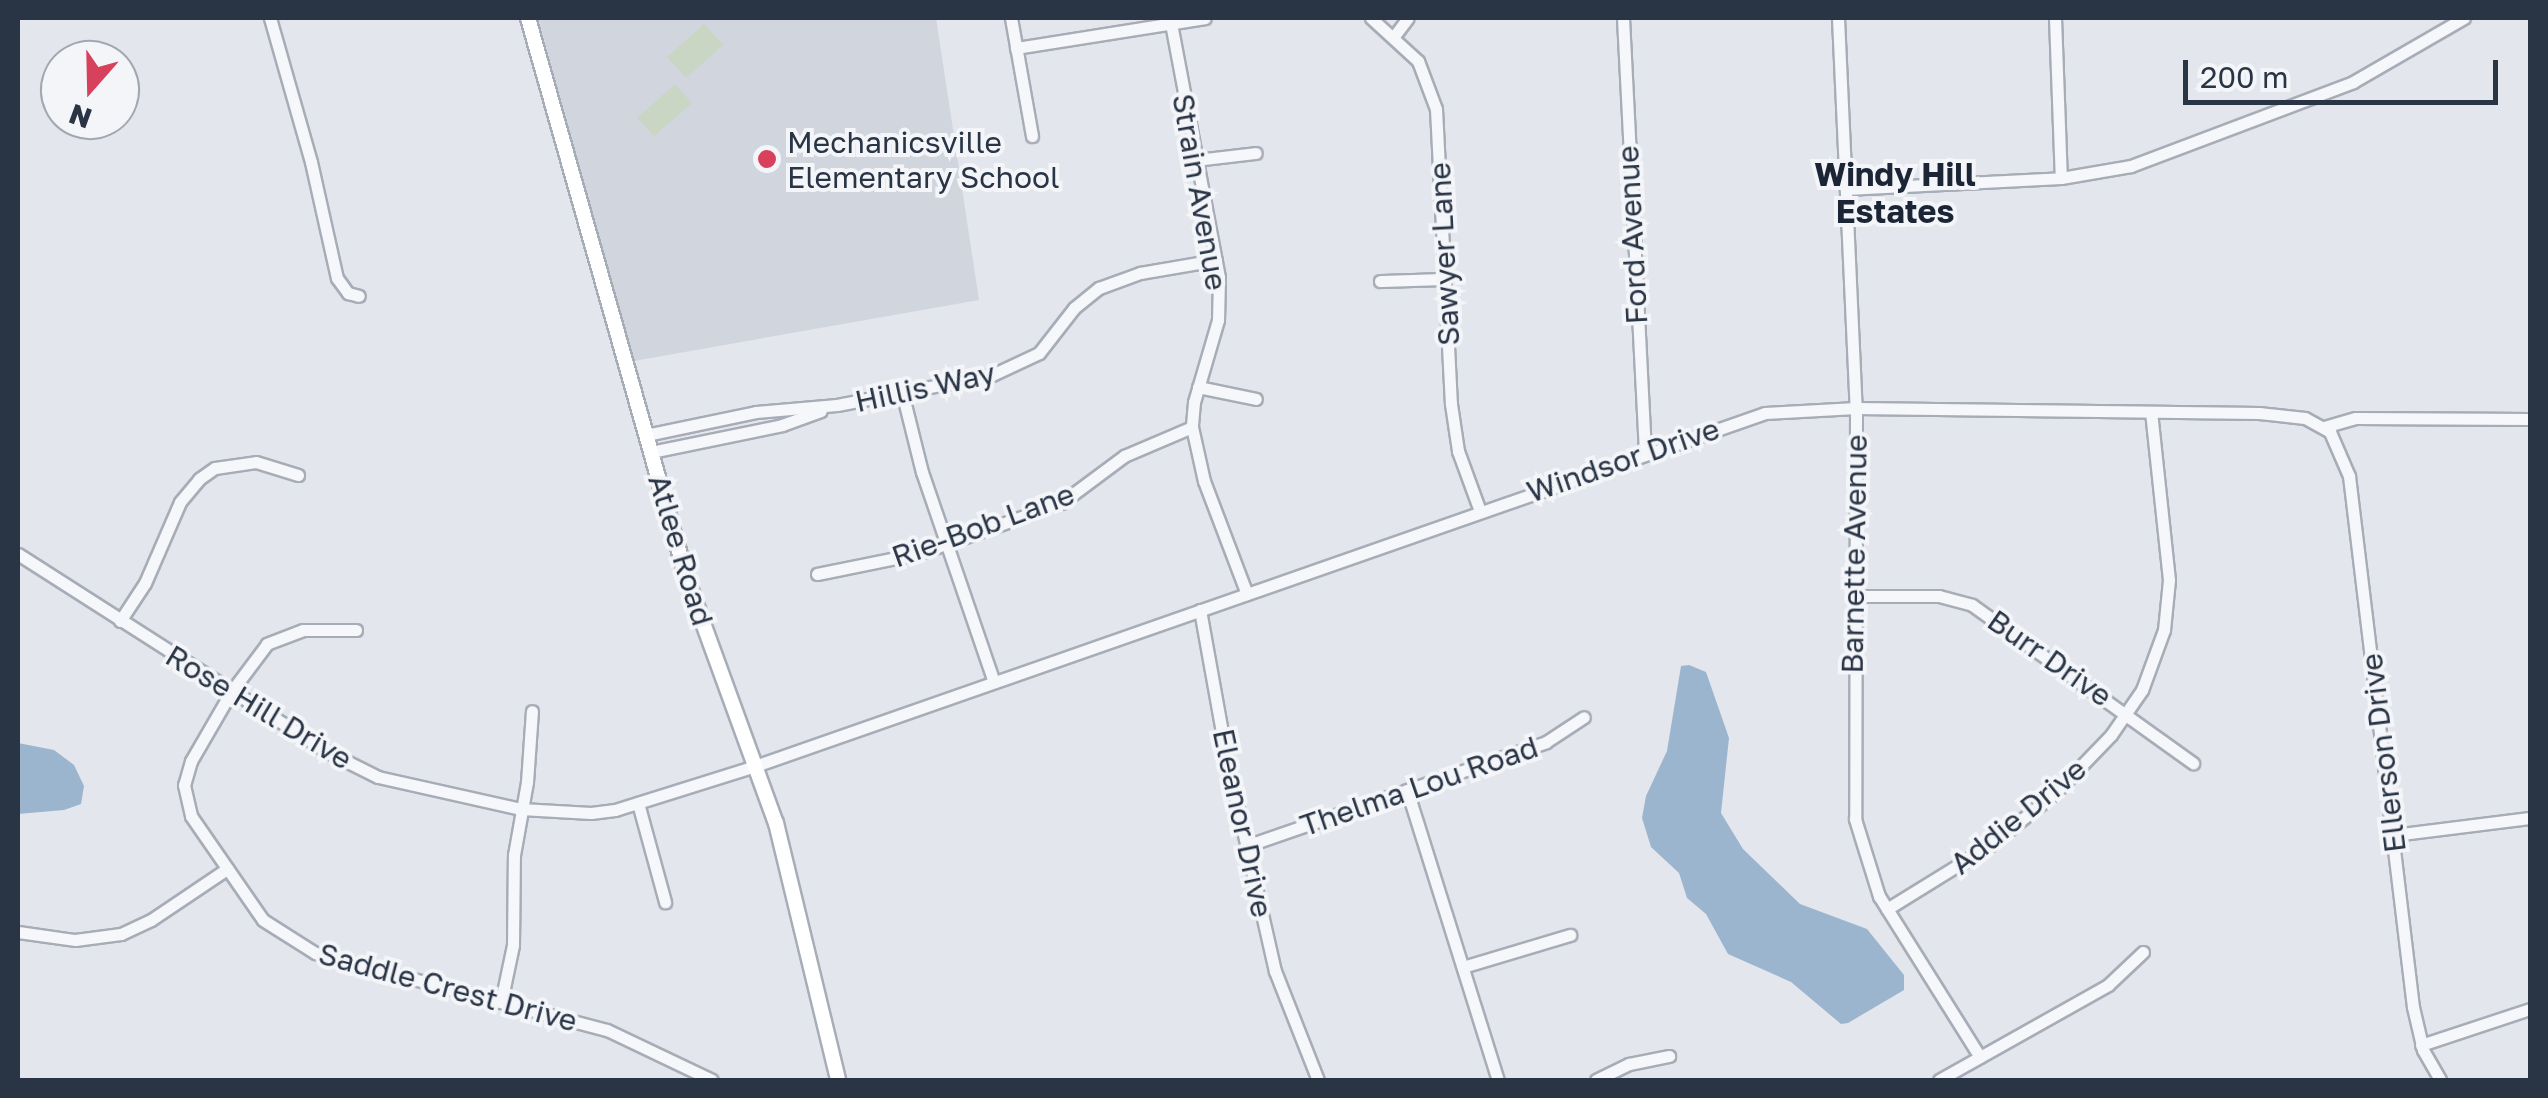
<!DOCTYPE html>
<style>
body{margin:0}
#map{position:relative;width:2548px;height:1098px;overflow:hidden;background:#e3e6ec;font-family:"Golos Text",sans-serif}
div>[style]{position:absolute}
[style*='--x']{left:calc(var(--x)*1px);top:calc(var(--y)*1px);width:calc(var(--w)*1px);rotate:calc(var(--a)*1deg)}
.built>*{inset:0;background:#d1d5de}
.green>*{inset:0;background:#c8d6c3}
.water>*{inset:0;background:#9cb5ce}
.roads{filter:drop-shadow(2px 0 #a7adb7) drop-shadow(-2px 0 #a7adb7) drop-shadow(0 2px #a7adb7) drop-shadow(0 -2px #a7adb7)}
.minor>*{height:11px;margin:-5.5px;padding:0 5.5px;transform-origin:5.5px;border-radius:5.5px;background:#f6f7fa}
.major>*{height:14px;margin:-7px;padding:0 7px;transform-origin:7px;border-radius:7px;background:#fff}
.dots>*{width:28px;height:28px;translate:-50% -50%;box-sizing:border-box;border:5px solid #f3f5f9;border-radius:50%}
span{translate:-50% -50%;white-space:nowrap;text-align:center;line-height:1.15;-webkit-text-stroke:8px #f3f5f9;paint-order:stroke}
.poi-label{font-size:30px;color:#293445}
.left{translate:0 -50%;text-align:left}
.street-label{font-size:30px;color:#293445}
.neighbourhood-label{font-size:32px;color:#1b2536;font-weight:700}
.frame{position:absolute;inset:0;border:20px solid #293445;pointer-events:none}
.north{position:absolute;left:40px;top:40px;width:100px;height:100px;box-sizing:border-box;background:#f3f5f9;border:2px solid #a2a8b1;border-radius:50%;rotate:200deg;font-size:28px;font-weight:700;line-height:40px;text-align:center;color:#293445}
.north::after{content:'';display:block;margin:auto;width:35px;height:45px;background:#d7415b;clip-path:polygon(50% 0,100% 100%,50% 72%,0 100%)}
.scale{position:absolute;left:2183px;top:60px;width:315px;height:45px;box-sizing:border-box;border:5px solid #293445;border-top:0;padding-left:12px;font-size:30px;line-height:35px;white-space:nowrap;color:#293445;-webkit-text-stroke:8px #f3f5f9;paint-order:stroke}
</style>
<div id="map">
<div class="built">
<i style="clip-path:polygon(538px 18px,936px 18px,979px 300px,634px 361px)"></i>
</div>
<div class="green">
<i style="clip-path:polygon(704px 24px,723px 45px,686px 78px,667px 57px)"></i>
<i style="clip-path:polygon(675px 84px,692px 103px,654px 136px,637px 118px)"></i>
</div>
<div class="water">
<i style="clip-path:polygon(1689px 665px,1706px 672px,1729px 738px,1721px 813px,1743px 849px,1800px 904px,1867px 929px,1904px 975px,1904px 990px,1848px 1023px,1841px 1024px,1791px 982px,1728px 954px,1706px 914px,1687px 898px,1679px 873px,1651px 847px,1642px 818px,1646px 796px,1667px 751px,1681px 666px)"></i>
<i style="clip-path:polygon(18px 743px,54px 750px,74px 765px,84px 786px,81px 804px,64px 810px,18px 814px)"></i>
</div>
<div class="roads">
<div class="minor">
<i style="--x:270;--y:18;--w:150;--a:74.1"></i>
<i style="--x:311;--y:162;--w:119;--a:77.4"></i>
<i style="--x:337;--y:278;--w:19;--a:54"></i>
<i style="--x:348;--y:293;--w:11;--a:15"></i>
<i style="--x:1011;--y:18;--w:120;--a:79.9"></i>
<i style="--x:1170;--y:18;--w:264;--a:79.3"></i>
<i style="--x:1219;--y:277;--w:43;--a:91.3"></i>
<i style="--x:1218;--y:320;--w:85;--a:106.3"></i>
<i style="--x:1194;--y:402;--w:25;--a:95"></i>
<i style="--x:1192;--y:427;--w:55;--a:77.5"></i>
<i style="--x:1204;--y:481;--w:121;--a:69.2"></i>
<i style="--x:1371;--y:18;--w:64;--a:42.5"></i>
<i style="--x:1418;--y:61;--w:51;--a:69.4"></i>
<i style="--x:1436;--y:109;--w:295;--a:87.1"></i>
<i style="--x:1451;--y:404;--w:48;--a:81.5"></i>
<i style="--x:1458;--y:451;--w:64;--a:69.9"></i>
<i style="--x:1623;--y:18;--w:435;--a:87.1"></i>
<i style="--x:1838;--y:18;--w:390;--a:87.4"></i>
<i style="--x:1856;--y:408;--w:411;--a:90.1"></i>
<i style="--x:1855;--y:819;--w:81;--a:72.7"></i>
<i style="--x:1879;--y:896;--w:190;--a:57.9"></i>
<i style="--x:2055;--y:18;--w:160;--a:87.9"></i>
<i style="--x:1395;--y:35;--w:21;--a:-53"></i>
<i style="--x:1016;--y:48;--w:191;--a:-9"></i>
<i style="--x:1196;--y:160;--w:60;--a:-6.7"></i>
<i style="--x:1846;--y:189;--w:215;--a:-2.9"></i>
<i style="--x:2061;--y:178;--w:71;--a:-9.7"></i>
<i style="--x:2131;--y:166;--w:237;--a:-20.7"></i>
<i style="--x:2353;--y:82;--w:128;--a:-30"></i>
<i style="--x:1380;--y:281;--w:65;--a:-1.8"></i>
<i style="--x:1198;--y:387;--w:59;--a:11.7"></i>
<i style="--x:902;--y:392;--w:82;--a:76"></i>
<i style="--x:922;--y:472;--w:222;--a:71.1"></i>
<i style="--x:2324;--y:427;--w:33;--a:-16"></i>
<i style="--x:2356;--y:418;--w:174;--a:0.3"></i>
<i style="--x:646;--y:435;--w:112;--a:-11.8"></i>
<i style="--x:756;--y:412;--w:81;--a:-4.9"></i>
<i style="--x:837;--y:405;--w:158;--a:-11"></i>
<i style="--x:992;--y:375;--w:52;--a:-25.1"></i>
<i style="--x:1039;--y:353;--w:57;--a:-52.1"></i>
<i style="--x:1074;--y:308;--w:32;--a:-39"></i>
<i style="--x:1099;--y:288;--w:44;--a:-20.1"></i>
<i style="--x:1140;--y:273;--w:77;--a:-9.7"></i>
<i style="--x:651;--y:452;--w:134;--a:-11.6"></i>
<i style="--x:782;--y:425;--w:41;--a:-19.7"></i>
<i style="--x:18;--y:554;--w:366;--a:32.6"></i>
<i style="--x:326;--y:751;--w:58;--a:26.6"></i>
<i style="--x:378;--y:777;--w:147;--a:12.6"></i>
<i style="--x:521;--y:809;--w:70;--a:3.3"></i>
<i style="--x:591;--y:813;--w:24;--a:-7"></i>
<i style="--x:615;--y:810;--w:147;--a:-17.4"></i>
<i style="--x:755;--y:766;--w:1070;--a:-19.26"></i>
<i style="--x:1765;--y:413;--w:91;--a:-3.1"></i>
<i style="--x:1856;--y:408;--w:403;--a:0.7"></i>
<i style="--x:2259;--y:413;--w:46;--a:6.2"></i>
<i style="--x:2305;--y:418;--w:29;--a:29"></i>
<i style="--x:2330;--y:432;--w:48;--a:66.6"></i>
<i style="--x:2349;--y:476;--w:535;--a:83.13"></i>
<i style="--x:2413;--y:1007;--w:44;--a:76.9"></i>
<i style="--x:2423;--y:1050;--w:34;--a:60"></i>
<i style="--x:817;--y:574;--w:105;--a:-11.5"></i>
<i style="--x:920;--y:553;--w:150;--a:-19.5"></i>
<i style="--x:1061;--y:503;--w:79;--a:-36.7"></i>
<i style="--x:1124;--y:456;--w:74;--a:-23.1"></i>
<i style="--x:1854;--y:596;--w:85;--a:0"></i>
<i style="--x:1939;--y:596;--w:34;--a:15"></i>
<i style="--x:1972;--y:605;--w:272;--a:35.6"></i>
<i style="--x:1200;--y:610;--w:152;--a:79.8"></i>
<i style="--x:1227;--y:760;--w:216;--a:77.2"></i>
<i style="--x:1275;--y:971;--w:117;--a:68.5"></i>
<i style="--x:120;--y:621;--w:45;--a:-56.7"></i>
<i style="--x:145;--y:583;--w:88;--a:-66.6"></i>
<i style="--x:180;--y:502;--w:30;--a:-50"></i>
<i style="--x:199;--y:479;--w:19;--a:-35"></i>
<i style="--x:215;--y:468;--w:41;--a:-8.3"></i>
<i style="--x:256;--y:462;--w:44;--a:17.2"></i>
<i style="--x:356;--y:630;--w:53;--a:180"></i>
<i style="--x:303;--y:630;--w:39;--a:159"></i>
<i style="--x:267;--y:644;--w:60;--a:126.9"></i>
<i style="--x:231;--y:692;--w:80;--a:120.1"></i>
<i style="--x:191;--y:761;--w:25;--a:106"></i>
<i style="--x:184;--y:785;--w:32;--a:77"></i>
<i style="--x:191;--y:816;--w:126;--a:55.3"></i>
<i style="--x:263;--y:920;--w:62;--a:32.4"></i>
<i style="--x:315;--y:953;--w:302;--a:14.8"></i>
<i style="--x:607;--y:1030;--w:116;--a:25.5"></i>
<i style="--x:1407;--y:790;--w:304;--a:72.6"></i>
<i style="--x:638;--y:803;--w:103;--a:74.7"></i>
<i style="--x:2393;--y:835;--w:138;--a:-7.1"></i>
<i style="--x:1249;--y:845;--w:314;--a:-19.1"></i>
<i style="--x:1546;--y:742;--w:45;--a:-33.3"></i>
<i style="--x:1887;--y:909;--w:120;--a:-31.7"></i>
<i style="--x:1989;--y:846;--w:85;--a:-38.8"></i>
<i style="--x:2055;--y:793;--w:81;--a:-46"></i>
<i style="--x:2111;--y:735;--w:55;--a:-55.4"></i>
<i style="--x:2142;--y:690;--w:64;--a:-69.9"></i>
<i style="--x:2164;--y:630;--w:50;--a:-84.3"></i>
<i style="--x:2169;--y:580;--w:169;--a:-96.1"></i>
<i style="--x:18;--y:932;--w:58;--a:8"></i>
<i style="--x:75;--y:940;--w:46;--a:-7.4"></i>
<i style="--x:121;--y:934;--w:33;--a:-25"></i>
<i style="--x:151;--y:920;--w:92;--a:-33.9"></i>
<i style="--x:1463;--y:967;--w:112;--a:-16.7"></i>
<i style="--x:501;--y:1002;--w:58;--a:-78.1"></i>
<i style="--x:513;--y:945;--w:90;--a:-89.4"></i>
<i style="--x:514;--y:855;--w:74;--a:-79.9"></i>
<i style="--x:527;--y:782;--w:71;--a:-86"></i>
<i style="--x:2421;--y:1045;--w:115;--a:-18.3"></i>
<i style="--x:1596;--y:1080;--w:37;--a:-26"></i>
<i style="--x:1629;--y:1064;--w:41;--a:-11.3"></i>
<i style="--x:1939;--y:1080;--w:194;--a:-29.3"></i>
<i style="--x:2108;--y:985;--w:48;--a:-43.3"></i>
</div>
<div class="major">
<i style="--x:528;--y:18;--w:583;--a:74.18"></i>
<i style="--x:687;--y:579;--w:260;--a:70"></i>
<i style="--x:776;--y:823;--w:264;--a:76.4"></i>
</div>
</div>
<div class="dots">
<i style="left:767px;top:159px;background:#d7415b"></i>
</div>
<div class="poi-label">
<span class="left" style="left:787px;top:159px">Mechanicsville<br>Elementary School</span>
</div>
<div class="street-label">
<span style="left:1200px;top:192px;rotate:80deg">Strain Avenue</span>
<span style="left:1632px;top:235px;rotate:-93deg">Ford Avenue</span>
<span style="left:1444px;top:254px;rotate:-93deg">Sawyer Lane</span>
<span style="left:925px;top:387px;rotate:-12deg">Hillis Way</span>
<span style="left:1623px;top:460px;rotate:-19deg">Windsor Drive</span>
<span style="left:983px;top:525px;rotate:-20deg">Rie-Bob Lane</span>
<span style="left:681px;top:550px;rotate:73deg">Atlee Road</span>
<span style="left:1854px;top:554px;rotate:-89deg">Barnette Avenue</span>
<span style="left:2050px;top:658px;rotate:35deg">Burr Drive</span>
<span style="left:259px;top:707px;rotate:31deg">Rose Hill Drive</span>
<span style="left:2383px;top:753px;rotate:-97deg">Ellerson Drive</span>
<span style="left:1419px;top:786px;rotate:-19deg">Thelma Lou Road</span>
<span style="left:2018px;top:816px;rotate:-39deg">Addie Drive</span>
<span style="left:1243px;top:823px;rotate:78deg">Eleanor Drive</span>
<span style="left:448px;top:987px;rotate:15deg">Saddle Crest Drive</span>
</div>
<div class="neighbourhood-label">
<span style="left:1895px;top:193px">Windy Hill<br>Estates</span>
</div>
<div class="frame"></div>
<div class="north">N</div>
<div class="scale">200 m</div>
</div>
